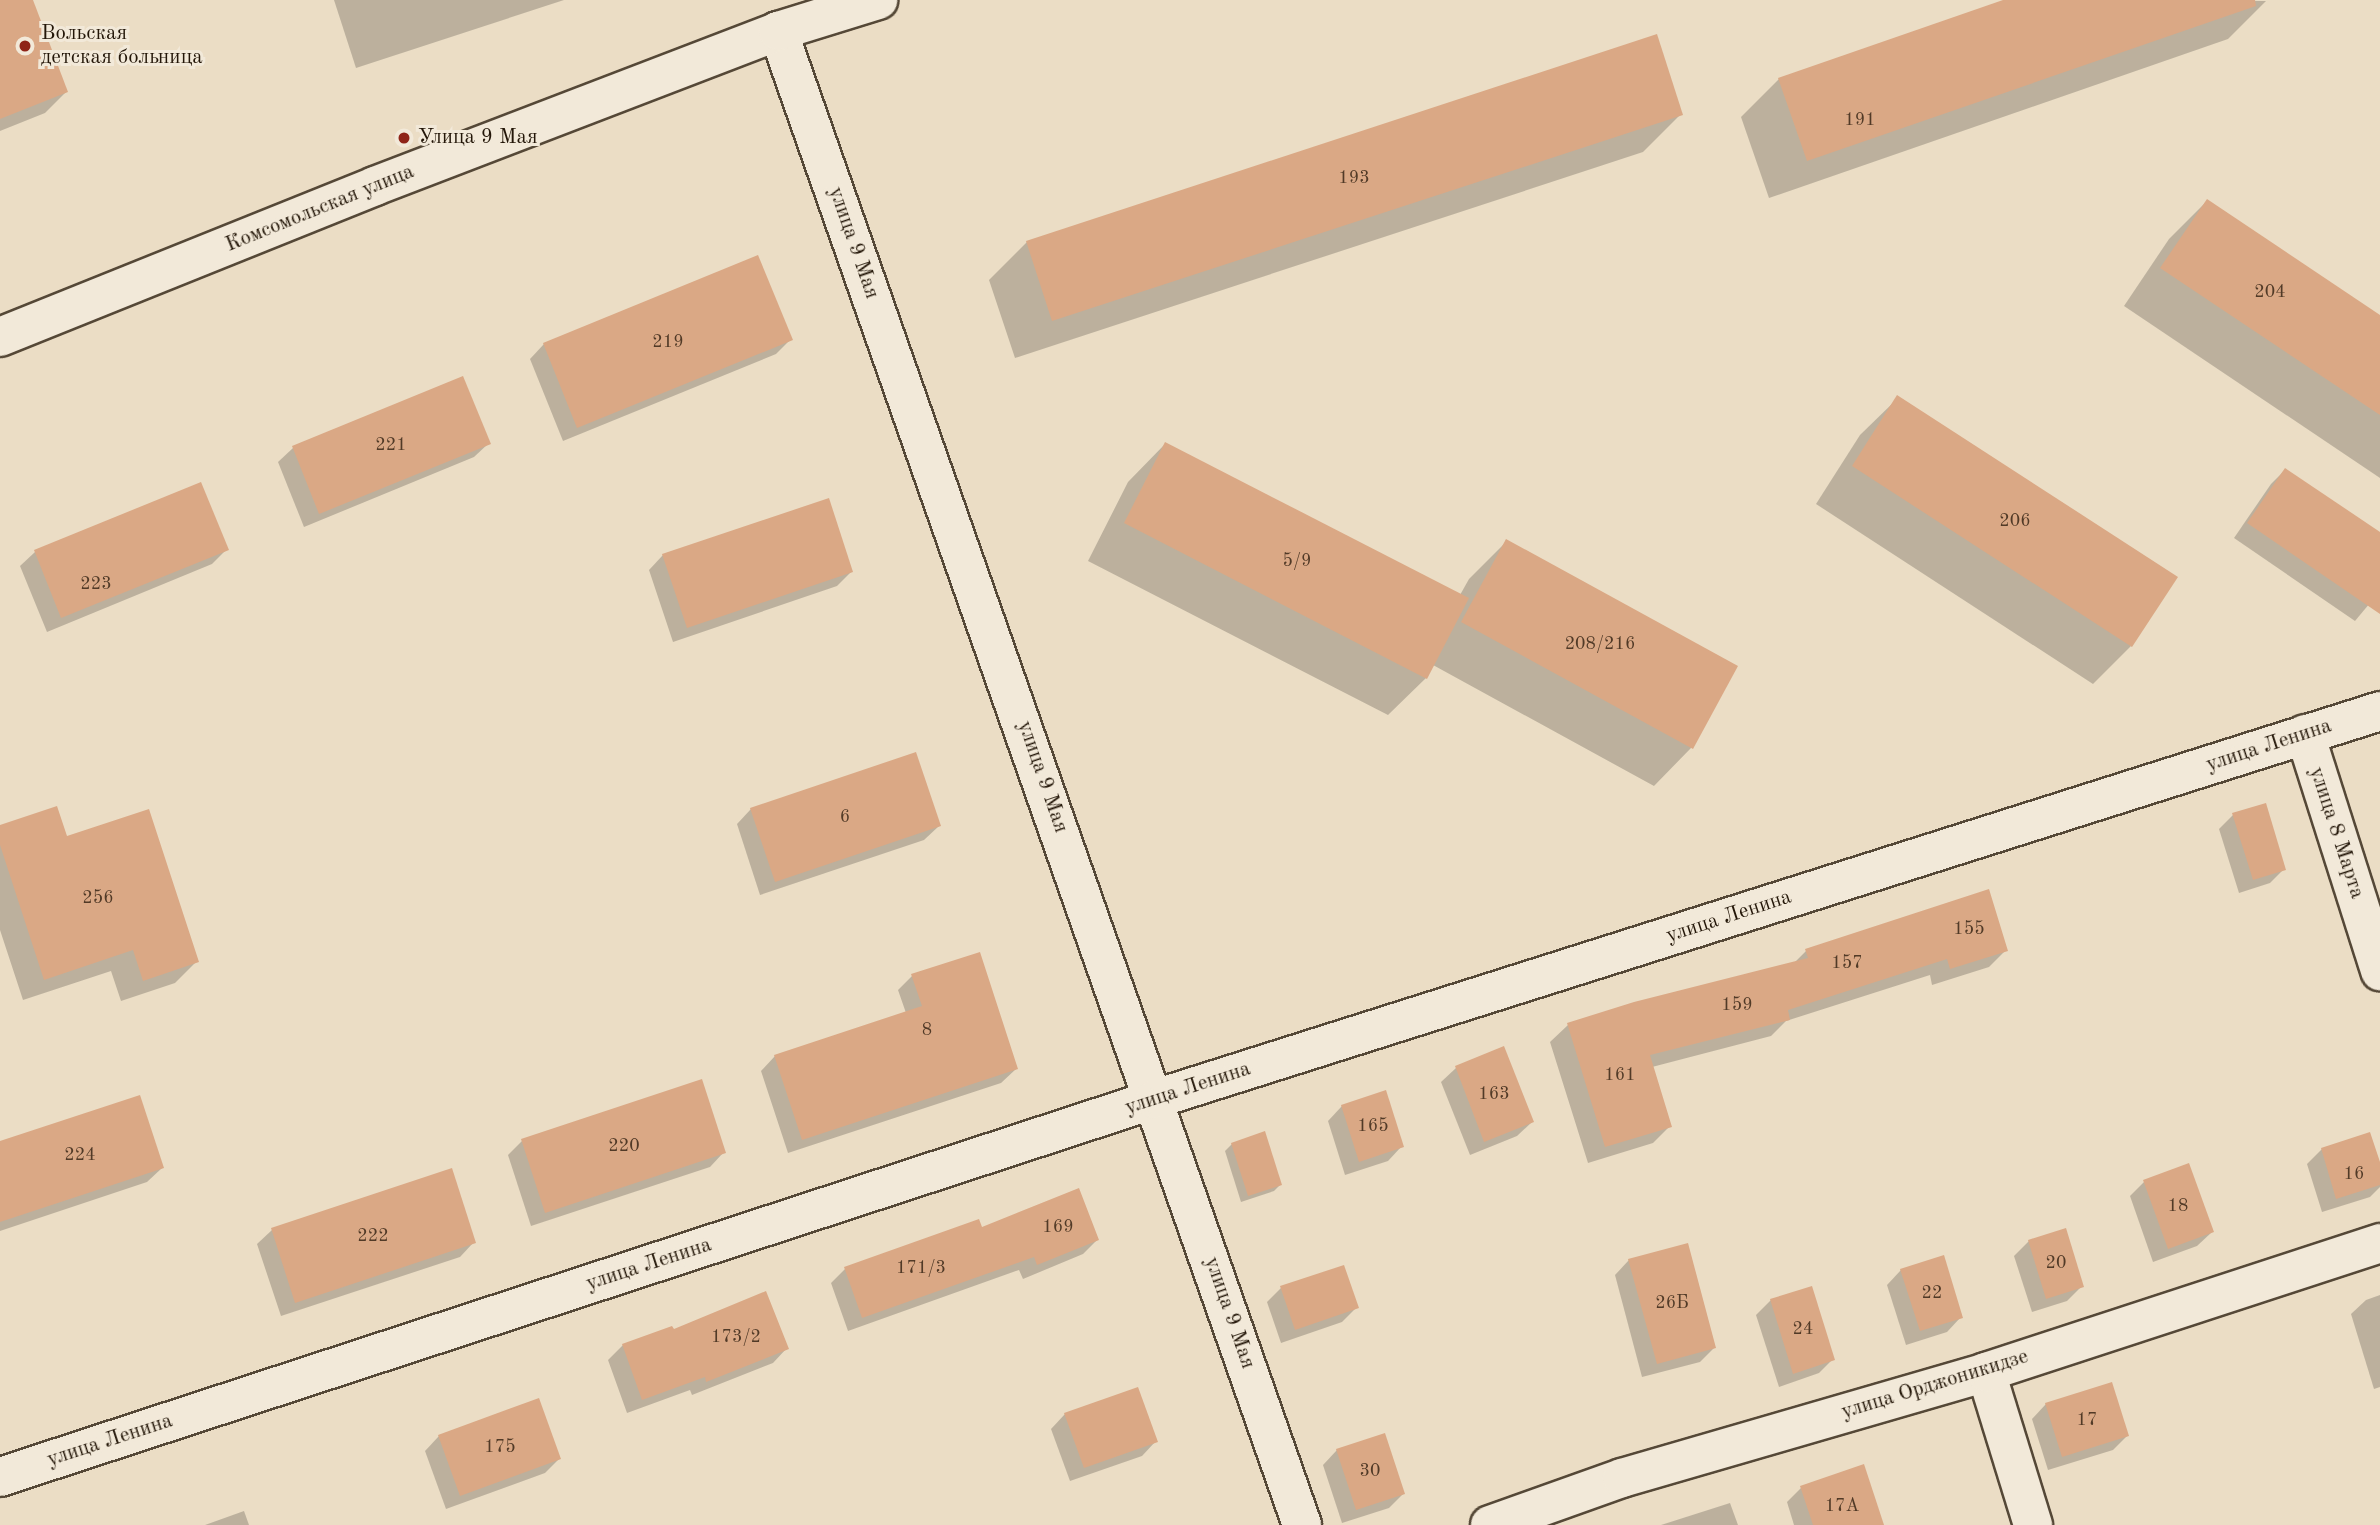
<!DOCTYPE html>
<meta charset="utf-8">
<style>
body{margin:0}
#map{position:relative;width:2380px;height:1525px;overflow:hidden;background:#ebddc5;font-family:"Old Standard TT",serif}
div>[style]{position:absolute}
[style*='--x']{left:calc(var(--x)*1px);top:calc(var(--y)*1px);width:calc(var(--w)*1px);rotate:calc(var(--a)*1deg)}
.shadow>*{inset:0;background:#0003}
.building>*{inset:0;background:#daa885}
.roads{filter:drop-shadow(2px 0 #554837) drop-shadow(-2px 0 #554837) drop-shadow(0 2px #554837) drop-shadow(0 -2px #554837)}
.street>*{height:38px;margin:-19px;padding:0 19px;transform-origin:19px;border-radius:19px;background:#f2e9d9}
.secondary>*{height:38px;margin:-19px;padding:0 19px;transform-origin:19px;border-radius:19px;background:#f2e9d9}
.dots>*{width:19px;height:19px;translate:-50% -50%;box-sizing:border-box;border:4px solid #f2e9d9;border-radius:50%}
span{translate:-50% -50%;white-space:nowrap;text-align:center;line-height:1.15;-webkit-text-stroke:6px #f2e9d9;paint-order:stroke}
.number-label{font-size:18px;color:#513a27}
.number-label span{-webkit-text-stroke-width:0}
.poi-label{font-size:21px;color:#231608}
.left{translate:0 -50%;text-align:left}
.street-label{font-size:21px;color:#231608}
</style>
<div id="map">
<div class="shadow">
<i style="clip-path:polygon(0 0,31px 0,66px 92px,45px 113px,0 131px)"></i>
<i style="clip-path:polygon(334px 0,564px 0,356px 68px)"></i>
<i style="clip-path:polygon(2008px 0,2266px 1px,2228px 39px,1769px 198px,1741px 117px,1779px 79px)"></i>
<i style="clip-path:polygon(1681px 114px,1643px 152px,1015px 358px,989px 280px,1027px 242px)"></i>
<i style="clip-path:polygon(2207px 201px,2380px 317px,2380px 478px,2124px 306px,2169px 239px)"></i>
<i style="clip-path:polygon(790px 340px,776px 354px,563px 441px,530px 359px,544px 344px)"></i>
<i style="clip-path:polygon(462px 378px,489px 443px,474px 457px,304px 527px,278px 462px,293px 448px)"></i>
<i style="clip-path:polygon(1898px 398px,2131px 646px,2093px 684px,1816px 504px,1860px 435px)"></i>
<i style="clip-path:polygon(1165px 444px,1460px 595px,1469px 579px,1507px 541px,1736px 666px,1691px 748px,1654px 786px,1433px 665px,1426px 678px,1388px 715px,1088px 561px,1128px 482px)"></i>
<i style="clip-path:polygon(2285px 470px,2380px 534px,2380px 591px,2355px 621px,2234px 538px,2271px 484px)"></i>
<i style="clip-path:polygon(226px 550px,212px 564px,47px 632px,20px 566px,35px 552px)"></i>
<i style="clip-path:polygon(663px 555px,851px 572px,837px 586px,673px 642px,649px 570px)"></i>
<i style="clip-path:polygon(751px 809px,939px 826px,924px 840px,760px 895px,737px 824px)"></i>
<i style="clip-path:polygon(2233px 815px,2284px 869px,2270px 883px,2239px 893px,2219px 829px)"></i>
<i style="clip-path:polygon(0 827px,66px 838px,197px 961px,175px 983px,121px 1001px,111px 971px,23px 1000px,0 930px)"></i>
<i style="clip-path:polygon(2006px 950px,1989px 967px,1932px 985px,1930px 975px,1786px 1021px,1771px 1036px,1652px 1067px,1670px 1126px,1653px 1143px,1588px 1163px,1550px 1042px,1568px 1025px,1793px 964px,1806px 951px)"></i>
<i style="clip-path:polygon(912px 976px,1016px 1069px,1001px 1083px,788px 1153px,761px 1071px,775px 1056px,906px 1013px,898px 990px)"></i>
<i style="clip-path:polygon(1503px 1049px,1532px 1122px,1517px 1136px,1470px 1155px,1441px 1082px,1456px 1068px)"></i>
<i style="clip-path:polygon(1342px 1106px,1402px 1146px,1388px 1161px,1345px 1175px,1328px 1121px)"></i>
<i style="clip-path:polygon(522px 1141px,724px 1152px,710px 1167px,531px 1226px,508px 1155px)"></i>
<i style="clip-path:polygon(0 1143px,162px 1168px,147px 1182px,0 1231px)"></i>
<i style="clip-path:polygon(1232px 1144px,1280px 1185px,1274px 1191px,1241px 1202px,1225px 1151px)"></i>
<i style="clip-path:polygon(2322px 1149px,2380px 1168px,2380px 1187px,2370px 1197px,2322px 1212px,2307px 1164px)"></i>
<i style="clip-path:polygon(451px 1171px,474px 1242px,460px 1257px,281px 1316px,257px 1244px,272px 1230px)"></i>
<i style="clip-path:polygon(2144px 1182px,2212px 1232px,2197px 1246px,2153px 1262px,2130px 1196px)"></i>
<i style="clip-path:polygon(981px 1229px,1097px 1240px,1083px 1254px,1023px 1279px,1019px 1270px,848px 1331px,831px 1283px,845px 1269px)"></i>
<i style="clip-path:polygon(2029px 1241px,2082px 1286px,2067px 1301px,2032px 1312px,2014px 1256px)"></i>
<i style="clip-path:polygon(1629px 1260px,1714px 1348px,1700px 1362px,1642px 1377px,1615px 1275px)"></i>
<i style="clip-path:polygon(1901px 1270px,1961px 1317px,1947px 1332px,1906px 1345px,1887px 1285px)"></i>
<i style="clip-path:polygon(1281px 1288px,1357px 1307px,1342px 1322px,1281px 1343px,1267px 1302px)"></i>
<i style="clip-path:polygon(2380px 1295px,2380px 1387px,2374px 1389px,2351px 1314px,2366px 1300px)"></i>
<i style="clip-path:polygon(1771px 1300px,1833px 1359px,1819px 1373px,1779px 1387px,1756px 1315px)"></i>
<i style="clip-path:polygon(673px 1331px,787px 1348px,773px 1363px,692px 1395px,690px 1390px,627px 1413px,608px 1360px,623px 1345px)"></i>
<i style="clip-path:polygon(2046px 1404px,2127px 1436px,2113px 1450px,2048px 1470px,2032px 1419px)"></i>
<i style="clip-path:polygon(1065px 1414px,1156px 1441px,1142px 1456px,1070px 1481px,1051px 1429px)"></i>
<i style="clip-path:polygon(439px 1436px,559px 1459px,545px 1473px,446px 1509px,425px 1451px)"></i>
<i style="clip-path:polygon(1337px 1450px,1403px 1494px,1389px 1508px,1342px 1523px,1323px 1465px)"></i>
<i style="clip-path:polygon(1801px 1488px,1883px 1525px,1794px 1525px,1787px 1502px)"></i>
<i style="clip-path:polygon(1730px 1503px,1738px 1525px,1661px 1525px)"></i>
<i style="clip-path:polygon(244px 1511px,249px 1525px,205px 1525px)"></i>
</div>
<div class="building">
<i style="clip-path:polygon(0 0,33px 0,68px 92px,0 119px)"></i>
<i style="clip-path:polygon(2003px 0,2255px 0,2256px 6px,1807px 161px,1778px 78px)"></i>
<i style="clip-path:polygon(1657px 34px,1683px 115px,1052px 321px,1026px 241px)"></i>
<i style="clip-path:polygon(2207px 199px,2380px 315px,2380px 415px,2160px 268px)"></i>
<i style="clip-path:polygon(758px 255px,793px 340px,577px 428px,543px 343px)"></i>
<i style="clip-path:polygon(463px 376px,491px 444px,319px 514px,292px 446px)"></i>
<i style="clip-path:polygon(1897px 395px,2178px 577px,2132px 647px,1852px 466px)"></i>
<i style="clip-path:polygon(1165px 442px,1469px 598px,1427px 679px,1124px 523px)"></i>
<i style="clip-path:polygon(2285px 468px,2380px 532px,2380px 614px,2247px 523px)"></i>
<i style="clip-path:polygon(201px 482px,229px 550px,61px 618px,34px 550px)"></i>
<i style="clip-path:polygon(829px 498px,853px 572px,687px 628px,662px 554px)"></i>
<i style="clip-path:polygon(1506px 539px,1738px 666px,1693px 749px,1461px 622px)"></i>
<i style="clip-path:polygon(916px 752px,941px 826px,775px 882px,750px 808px)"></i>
<i style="clip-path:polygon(2266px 803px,2286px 870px,2253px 880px,2232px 813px)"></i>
<i style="clip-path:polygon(57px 806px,67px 836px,149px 809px,199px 962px,143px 981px,133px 950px,44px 980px,0 845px,0 825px)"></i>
<i style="clip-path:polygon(1989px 889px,2008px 951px,1950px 969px,1947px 959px,1788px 1010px,1790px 1020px,1650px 1055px,1672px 1127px,1605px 1147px,1567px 1023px,1634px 1002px,1808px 958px,1805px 949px)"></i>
<i style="clip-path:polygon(980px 952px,1018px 1069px,802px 1140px,774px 1055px,922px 1006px,911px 974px)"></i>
<i style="clip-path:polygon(1504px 1046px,1534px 1122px,1484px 1142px,1455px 1066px)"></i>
<i style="clip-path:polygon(702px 1079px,726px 1153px,545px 1213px,521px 1139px)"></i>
<i style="clip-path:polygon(1386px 1090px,1404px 1147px,1359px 1162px,1341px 1105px)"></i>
<i style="clip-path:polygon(140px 1095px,164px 1168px,0 1222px,0 1141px)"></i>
<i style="clip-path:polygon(1265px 1131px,1282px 1185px,1248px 1196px,1231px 1143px)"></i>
<i style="clip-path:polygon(2370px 1132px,2380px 1162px,2380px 1185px,2336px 1199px,2321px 1148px)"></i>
<i style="clip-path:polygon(2189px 1163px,2214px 1232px,2168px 1249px,2143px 1180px)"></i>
<i style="clip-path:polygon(452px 1168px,476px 1243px,295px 1303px,271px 1228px)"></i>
<i style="clip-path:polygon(1079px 1188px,1099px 1240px,1037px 1265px,1034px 1257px,862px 1318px,844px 1267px,979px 1219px,982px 1227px)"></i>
<i style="clip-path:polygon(2066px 1228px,2084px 1287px,2046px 1299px,2028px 1240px)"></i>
<i style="clip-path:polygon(1688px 1243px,1716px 1348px,1657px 1364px,1628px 1259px)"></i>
<i style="clip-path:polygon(1944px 1255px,1963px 1318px,1920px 1331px,1900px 1269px)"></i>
<i style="clip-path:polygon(1344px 1265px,1359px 1308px,1295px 1330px,1280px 1286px)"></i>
<i style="clip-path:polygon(1812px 1286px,1835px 1360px,1793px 1374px,1770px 1299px)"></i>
<i style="clip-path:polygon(766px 1291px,789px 1349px,706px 1382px,705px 1377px,642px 1400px,622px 1344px,672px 1326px,674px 1329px)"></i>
<i style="clip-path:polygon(2112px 1382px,2129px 1436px,2062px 1457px,2045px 1403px)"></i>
<i style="clip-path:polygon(1138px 1387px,1158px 1442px,1084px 1468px,1064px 1413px)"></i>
<i style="clip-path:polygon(539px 1398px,561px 1459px,460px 1496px,438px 1435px)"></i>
<i style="clip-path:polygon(1385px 1433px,1405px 1494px,1356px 1510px,1336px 1449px)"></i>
<i style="clip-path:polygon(1864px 1464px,1884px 1525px,1813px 1525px,1800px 1486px)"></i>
</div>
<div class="roads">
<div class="street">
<i style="--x:778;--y:31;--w:1583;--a:70.67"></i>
<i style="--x:2305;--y:734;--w:249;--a:72.4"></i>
<i style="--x:1986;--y:1372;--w:160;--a:72.9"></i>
<i style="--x:0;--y:1477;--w:1215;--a:-18.12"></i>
<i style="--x:1155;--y:1099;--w:1285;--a:-17.57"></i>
<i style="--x:1490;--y:1525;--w:140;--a:-19.6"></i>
<i style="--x:1622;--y:1478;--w:379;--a:-16.2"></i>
<i style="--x:1986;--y:1372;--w:415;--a:-18.1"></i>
</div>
<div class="secondary">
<i style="--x:0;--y:337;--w:404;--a:-21.9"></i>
<i style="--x:375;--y:186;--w:432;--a:-21"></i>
<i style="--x:778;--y:31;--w:105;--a:-17.2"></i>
</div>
</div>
<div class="dots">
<i style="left:25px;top:46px;background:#8f2418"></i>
<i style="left:404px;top:138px;background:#8f2418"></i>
</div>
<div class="number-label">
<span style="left:1860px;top:120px">191</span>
<span style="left:1354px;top:178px">193</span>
<span style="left:2270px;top:292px">204</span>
<span style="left:668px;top:342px">219</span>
<span style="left:391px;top:445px">221</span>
<span style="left:2015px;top:521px">206</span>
<span style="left:1297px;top:561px">5/9</span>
<span style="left:96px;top:584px">223</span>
<span style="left:1600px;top:644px">208/216</span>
<span style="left:845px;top:817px">6</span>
<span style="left:98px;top:898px">256</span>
<span style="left:1969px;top:929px">155</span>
<span style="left:1847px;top:963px">157</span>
<span style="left:1737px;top:1005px">159</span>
<span style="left:927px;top:1030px">8</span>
<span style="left:1620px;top:1075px">161</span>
<span style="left:1494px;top:1094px">163</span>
<span style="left:1373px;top:1126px">165</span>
<span style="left:624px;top:1146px">220</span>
<span style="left:80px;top:1155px">224</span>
<span style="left:2354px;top:1174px">16</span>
<span style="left:2178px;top:1206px">18</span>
<span style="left:1058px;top:1227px">169</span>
<span style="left:373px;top:1236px">222</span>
<span style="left:2056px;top:1263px">20</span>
<span style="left:921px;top:1268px">171/3</span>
<span style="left:1932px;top:1293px">22</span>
<span style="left:1672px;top:1303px">26Б</span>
<span style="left:1803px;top:1329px">24</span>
<span style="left:736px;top:1337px">173/2</span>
<span style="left:2087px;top:1420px">17</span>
<span style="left:500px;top:1447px">175</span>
<span style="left:1370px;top:1471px">30</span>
<span style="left:1842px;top:1506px">17А</span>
</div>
<div class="poi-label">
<span class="left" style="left:41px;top:46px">Вольская<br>детская больница</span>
<span class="left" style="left:418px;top:138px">Улица 9 Мая</span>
</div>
<div class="street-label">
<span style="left:320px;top:209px;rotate:-22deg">Комсомольская улица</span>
<span style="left:853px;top:243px;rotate:71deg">улица 9 Мая</span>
<span style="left:2269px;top:746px;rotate:-18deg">улица Ленина</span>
<span style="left:1042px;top:777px;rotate:71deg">улица 9 Мая</span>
<span style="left:2336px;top:833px;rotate:72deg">улица 8 Марта</span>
<span style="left:1729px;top:917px;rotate:-18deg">улица Ленина</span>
<span style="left:1188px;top:1089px;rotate:-18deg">улица Ленина</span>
<span style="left:649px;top:1265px;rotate:-18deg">улица Ленина</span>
<span style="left:1229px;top:1313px;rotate:71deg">улица 9 Мая</span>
<span style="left:1935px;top:1385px;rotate:-17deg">улица Орджоникидзе</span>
<span style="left:110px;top:1441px;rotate:-18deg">улица Ленина</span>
</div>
</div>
